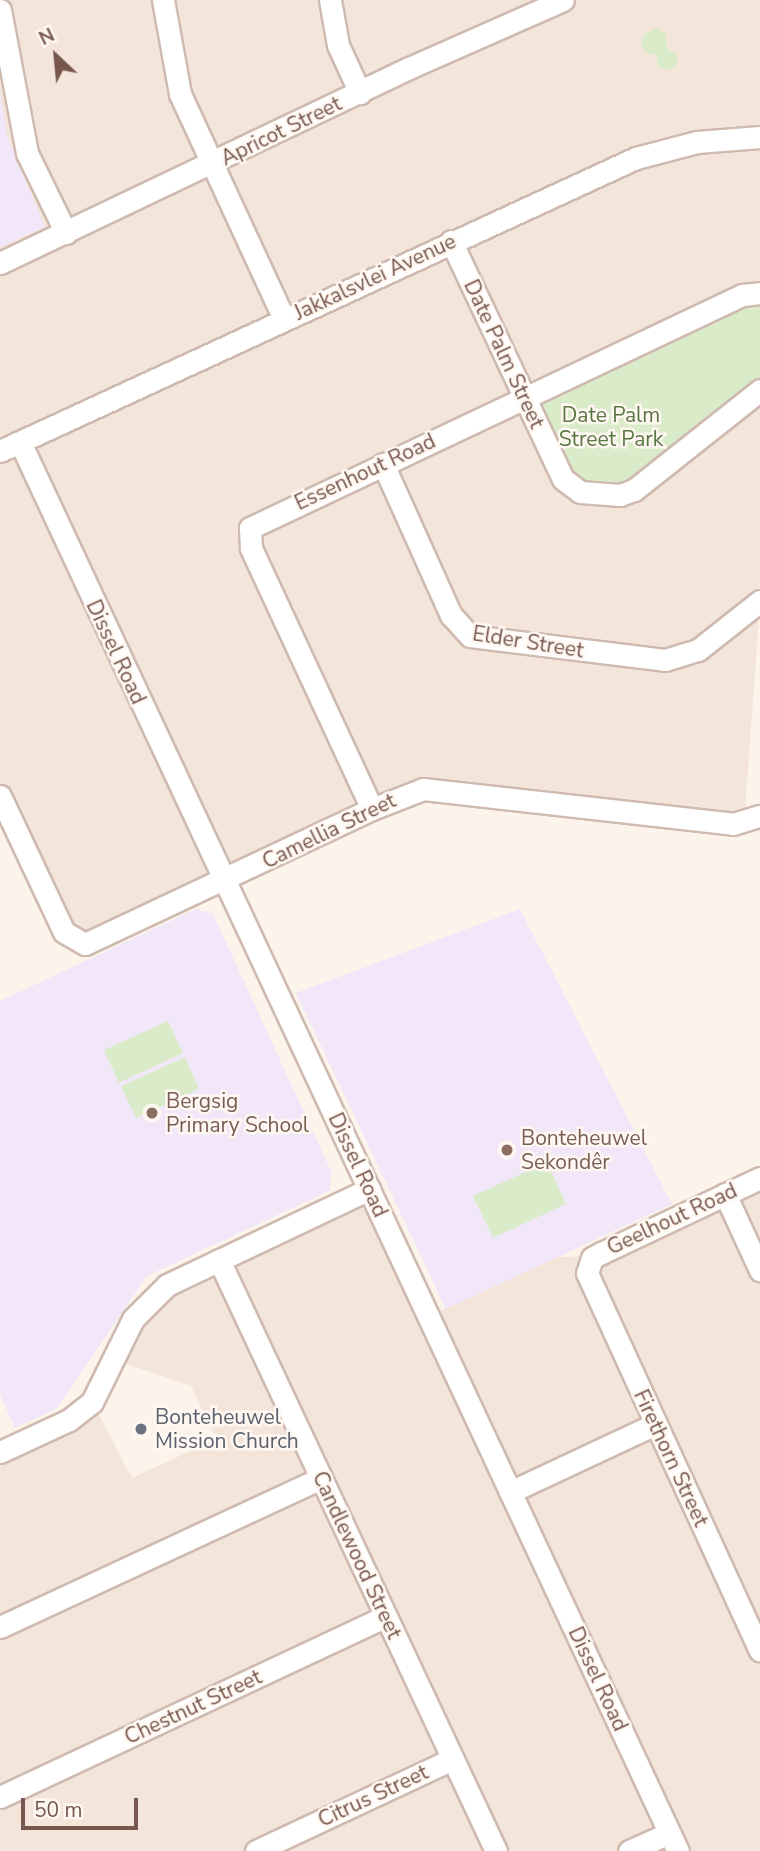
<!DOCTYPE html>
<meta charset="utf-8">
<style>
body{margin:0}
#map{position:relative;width:760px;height:1851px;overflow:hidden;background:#fcf4eb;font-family:"Nunito Sans",sans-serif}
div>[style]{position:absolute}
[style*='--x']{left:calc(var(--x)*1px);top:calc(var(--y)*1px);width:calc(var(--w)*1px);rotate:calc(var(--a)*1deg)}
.residential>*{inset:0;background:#f4e5da}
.education>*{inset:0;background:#f1e7f9}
.green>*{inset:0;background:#daebc9}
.roads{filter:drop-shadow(2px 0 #cfbab0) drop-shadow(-2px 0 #cfbab0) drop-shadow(0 2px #cfbab0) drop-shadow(0 -2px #cfbab0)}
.minor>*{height:21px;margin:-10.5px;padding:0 10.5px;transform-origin:10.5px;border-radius:10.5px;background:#fff}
.dots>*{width:19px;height:19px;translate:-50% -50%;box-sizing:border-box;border:4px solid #fff8f2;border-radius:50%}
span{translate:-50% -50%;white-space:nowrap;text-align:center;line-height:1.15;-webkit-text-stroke:5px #fff8f2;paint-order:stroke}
.street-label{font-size:21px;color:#78584e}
.park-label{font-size:21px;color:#587743}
.education-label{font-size:21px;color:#785e54}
.left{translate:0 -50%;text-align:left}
.worship-label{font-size:21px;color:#5b616d}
.north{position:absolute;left:21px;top:21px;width:70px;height:70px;-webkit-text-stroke:5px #fff8f2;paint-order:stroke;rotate:334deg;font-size:19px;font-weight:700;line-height:28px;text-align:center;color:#78584e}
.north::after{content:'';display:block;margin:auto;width:24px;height:32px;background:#78584e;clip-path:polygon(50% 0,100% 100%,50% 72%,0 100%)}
.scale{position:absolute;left:21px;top:1798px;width:117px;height:32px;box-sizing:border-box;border:4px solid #78584e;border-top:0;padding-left:9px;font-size:21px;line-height:24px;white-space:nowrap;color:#78584e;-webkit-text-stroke:5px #fff8f2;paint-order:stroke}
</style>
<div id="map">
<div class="residential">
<i style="clip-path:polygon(0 0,760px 0,760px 604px,744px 825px,434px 791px,84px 945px,0 814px)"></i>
<i style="clip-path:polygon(760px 1178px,760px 1851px,0 1851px,0 1453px,93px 1403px,132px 1478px,216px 1439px,191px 1386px,115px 1360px,142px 1309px,368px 1190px,428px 1316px,557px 1257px,591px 1256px)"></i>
</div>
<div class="education">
<i style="clip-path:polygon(0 93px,7px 136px,45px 227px,0 247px)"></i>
<i style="clip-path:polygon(196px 909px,213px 914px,332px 1173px,329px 1191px,147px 1276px,57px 1408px,15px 1428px,0 1395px,0 1001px)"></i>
<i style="clip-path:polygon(520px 909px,672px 1204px,446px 1309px,296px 993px)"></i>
</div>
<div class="green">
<i style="clip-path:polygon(657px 28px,666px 34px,667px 48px,677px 55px,677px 64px,669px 70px,659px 67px,656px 55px,647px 54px,641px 45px,643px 35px)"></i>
<i style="clip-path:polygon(745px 302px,760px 303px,760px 380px,630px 484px,586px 485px,574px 478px,540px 410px,542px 401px)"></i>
<i style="clip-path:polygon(168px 1021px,183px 1053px,119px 1083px,104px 1050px)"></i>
<i style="clip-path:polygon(185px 1057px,199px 1089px,136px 1118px,121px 1086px)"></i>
<i style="clip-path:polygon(547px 1162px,566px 1204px,493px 1238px,473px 1196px)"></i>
</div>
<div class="roads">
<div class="minor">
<i style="--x:163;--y:0;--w:96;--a:79.7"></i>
<i style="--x:180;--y:94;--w:248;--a:65.2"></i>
<i style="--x:330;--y:0;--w:46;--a:79.9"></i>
<i style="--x:338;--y:45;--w:53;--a:65.4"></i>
<i style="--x:0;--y:10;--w:146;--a:79.3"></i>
<i style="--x:27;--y:153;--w:89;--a:64"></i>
<i style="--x:451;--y:241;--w:263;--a:64.8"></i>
<i style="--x:563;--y:479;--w:21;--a:37"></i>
<i style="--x:580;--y:492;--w:40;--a:4.3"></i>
<i style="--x:620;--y:495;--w:15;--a:-20"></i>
<i style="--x:634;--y:490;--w:161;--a:-38.4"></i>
<i style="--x:0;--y:263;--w:453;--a:-25.5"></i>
<i style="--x:409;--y:68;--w:168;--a:-23.8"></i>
<i style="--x:20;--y:442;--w:1555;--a:64.97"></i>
<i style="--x:0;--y:451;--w:700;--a:-24.74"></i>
<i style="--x:636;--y:158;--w:63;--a:-14.7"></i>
<i style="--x:697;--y:142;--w:63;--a:-4.5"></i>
<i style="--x:383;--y:464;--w:166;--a:65.8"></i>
<i style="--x:451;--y:615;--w:28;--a:48"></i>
<i style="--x:470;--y:636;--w:196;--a:7"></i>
<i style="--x:665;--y:660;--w:34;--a:-17"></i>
<i style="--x:698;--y:650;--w:79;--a:-38.3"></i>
<i style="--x:0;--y:796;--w:150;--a:64.8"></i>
<i style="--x:64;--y:932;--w:24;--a:30"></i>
<i style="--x:85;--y:944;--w:317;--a:-25.2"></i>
<i style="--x:372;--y:809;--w:55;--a:-21.4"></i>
<i style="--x:423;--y:789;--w:312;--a:6.4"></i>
<i style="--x:733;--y:824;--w:28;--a:-17"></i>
<i style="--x:372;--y:809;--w:288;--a:-114.9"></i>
<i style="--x:251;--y:548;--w:20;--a:-93"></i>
<i style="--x:250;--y:528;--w:544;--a:-25.34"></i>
<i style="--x:742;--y:295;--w:18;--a:-6"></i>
<i style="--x:760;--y:1178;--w:176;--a:154.7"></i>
<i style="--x:601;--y:1253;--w:10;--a:151"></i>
<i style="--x:592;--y:1258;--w:16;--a:108"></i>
<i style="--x:587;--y:1273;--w:415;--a:65.4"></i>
<i style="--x:725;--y:1194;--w:84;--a:65.3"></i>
<i style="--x:219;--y:1260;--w:653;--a:64.89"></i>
<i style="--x:0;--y:1452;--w:76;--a:-24.9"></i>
<i style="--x:69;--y:1420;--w:29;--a:-38"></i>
<i style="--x:92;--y:1402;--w:93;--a:-63.7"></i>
<i style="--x:133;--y:1319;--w:48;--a:-45"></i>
<i style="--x:167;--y:1285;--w:224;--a:-25.4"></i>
<i style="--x:510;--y:1492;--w:160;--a:-25.1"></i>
<i style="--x:0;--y:1627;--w:354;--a:-24.9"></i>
<i style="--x:0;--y:1797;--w:426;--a:-25.1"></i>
<i style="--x:256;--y:1851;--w:217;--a:-25.1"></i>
<i style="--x:629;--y:1851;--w:44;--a:-24.2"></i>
</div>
</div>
<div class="dots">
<i style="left:152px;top:1113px;background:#8d6e63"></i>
<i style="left:507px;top:1150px;background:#8d6e63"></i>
<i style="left:141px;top:1429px;background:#6b7280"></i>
</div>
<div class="street-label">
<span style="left:281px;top:131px;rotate:-26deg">Apricot Street</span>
<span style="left:375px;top:277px;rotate:-25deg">Jakkalsvlei Avenue</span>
<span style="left:504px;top:354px;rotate:65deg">Date Palm Street</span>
<span style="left:365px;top:472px;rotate:-25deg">Essenhout Road</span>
<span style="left:528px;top:642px;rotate:9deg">Elder Street</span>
<span style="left:116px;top:652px;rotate:65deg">Dissel Road</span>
<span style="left:329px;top:831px;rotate:-26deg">Camellia Street</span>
<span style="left:358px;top:1165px;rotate:65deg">Dissel Road</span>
<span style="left:672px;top:1219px;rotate:-25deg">Geelhout Road</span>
<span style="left:671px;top:1458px;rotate:65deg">Firethorn Street</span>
<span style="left:357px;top:1555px;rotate:65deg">Candlewood Street</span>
<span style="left:598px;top:1679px;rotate:65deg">Dissel Road</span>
<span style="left:193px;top:1707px;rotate:-25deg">Chestnut Street</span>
<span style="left:373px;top:1796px;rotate:-25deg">Citrus Street</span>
</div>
<div class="park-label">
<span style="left:611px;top:427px">Date Palm<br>Street Park</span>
</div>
<div class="education-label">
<span class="left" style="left:166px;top:1113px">Bergsig<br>Primary School</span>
<span class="left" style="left:521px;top:1150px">Bonteheuwel<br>Sekondêr</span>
</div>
<div class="worship-label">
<span class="left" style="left:155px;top:1429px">Bonteheuwel<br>Mission Church</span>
</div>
<div class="north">N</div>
<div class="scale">50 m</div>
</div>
